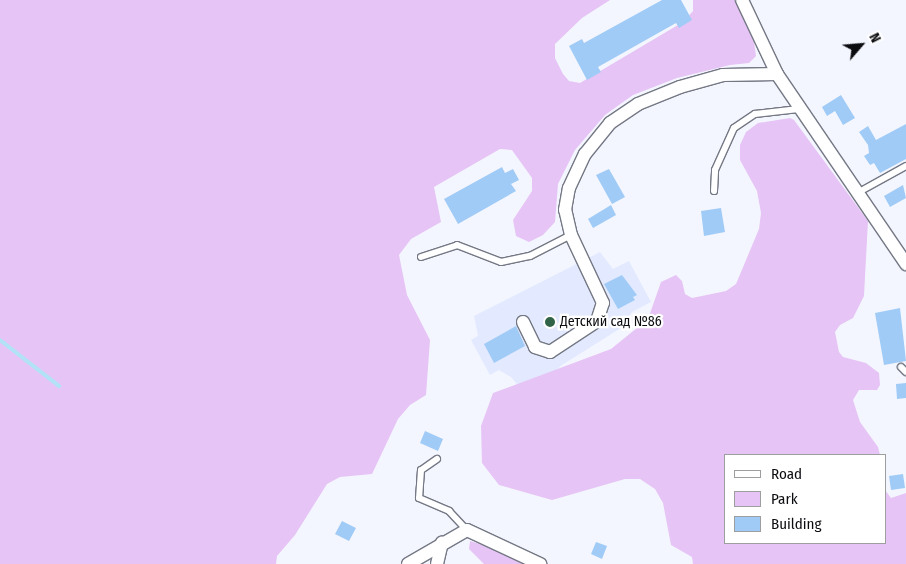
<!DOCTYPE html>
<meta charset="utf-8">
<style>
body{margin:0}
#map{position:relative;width:906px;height:564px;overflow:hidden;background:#f4f6ff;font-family:"Fira Sans Condensed",sans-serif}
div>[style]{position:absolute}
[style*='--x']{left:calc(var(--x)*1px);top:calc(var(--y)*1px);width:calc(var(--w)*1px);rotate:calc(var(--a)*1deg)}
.built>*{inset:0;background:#e3eaff}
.green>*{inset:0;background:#e6c4f5}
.stream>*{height:4px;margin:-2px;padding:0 2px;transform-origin:2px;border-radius:2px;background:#b2e2f6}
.building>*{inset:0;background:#a0cbf6}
.roads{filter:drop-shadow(1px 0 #747884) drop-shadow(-1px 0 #747884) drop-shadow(0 1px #747884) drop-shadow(0 -1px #747884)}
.service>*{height:6px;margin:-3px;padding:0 3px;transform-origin:3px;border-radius:3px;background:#fff}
.minor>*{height:12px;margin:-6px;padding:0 6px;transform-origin:6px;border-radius:6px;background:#fff}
.dots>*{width:14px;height:14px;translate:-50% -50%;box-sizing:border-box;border:2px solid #fff;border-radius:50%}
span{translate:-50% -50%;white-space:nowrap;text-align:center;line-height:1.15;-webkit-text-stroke:4.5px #fff;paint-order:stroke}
.poi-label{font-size:14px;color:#0b0c10}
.left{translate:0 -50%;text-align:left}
.legend{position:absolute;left:724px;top:454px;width:162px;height:90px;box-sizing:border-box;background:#fff;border:1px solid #9d9e9f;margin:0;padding:6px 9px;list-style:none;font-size:15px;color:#0b0c10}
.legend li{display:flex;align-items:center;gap:10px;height:25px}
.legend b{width:25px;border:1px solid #9d9e9f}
.north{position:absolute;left:836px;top:20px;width:50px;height:50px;-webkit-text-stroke:4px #fff;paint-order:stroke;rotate:63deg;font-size:14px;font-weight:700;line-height:20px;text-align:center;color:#0b0c10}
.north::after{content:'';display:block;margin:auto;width:18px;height:22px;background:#0b0c10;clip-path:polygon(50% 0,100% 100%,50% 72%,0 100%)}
</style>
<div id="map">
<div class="built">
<i style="clip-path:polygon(600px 252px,613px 269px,629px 261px,651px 302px,632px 312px,621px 328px,562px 365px,527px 396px,511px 377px,499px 370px,490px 375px,471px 340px,478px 336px,474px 316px)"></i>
</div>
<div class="green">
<i style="clip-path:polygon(0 0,610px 0,582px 18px,555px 44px,555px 58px,563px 74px,569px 81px,580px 83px,683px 22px,693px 11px,693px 0,735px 0,754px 42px,756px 56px,749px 63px,730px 65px,677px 78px,633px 95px,605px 115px,575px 150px,558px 184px,555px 222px,543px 235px,529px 242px,516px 236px,513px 220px,532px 191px,532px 178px,512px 150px,500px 149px,434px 187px,441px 222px,411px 239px,399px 255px,407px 295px,430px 340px,426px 395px,410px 405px,398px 419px,372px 474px,340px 477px,327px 484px,295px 535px,277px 556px,276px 564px,0 564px)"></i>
<i style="clip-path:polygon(790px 118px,794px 120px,868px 221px,864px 296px,853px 318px,840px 325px,835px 332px,839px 352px,843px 357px,866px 363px,879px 373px,880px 385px,877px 390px,859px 390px,853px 400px,860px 422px,878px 447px,880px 455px,725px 455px,725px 543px,885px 543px,885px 490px,891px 498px,906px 493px,906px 564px,693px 564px,692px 557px,671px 545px,663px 503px,655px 489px,640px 479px,625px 479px,552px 500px,499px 485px,482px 463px,481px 426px,493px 393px,611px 349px,648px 319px,661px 282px,676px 275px,682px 281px,685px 294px,692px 298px,726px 291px,736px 284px,759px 229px,761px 213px,757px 191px,740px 160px,740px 145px,746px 132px,758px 123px)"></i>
<i style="clip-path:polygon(470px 541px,480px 544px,528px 564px,484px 564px,469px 549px)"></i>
</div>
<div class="stream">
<i style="--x:0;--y:340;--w:75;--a:37.9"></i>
</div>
<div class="building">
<i style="clip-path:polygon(662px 0,681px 0,692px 20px,679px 28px,676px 23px,598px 67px,601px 72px,587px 80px,569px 46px,582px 39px,584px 43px)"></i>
<i style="clip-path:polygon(841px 95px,855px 118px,843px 125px,835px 111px,827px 116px,822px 107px)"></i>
<i style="clip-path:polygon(906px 124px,906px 159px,880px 173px,874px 163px,870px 165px,864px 156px,869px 153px,868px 145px,859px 132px,868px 126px,876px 140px)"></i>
<i style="clip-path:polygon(502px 167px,505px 173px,513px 169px,519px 180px,511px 184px,516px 191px,458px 224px,444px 199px)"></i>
<i style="clip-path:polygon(609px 169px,625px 197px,612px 204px,596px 175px)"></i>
<i style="clip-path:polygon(903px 185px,906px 198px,890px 207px,884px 196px)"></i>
<i style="clip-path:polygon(611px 205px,616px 215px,593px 228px,588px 219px)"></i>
<i style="clip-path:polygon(721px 208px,725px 232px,704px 236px,701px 211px)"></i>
<i style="clip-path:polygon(622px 275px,637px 295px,633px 297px,635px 300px,618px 309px,604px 284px)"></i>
<i style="clip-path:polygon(900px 308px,906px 361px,884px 365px,875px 313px)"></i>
<i style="clip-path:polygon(516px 326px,525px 346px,494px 363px,484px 344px)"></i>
<i style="clip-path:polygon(906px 383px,906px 398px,897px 399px,896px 384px)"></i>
<i style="clip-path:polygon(425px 431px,443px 439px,438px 451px,420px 443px)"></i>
<i style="clip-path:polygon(903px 474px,905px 488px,891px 490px,889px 476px)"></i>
<i style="clip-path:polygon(342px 521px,356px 528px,349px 541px,335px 534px)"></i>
<i style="clip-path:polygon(596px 542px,607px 546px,602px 559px,591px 554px)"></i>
</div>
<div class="roads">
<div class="service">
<i style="--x:714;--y:191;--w:21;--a:-87"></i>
<i style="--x:715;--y:170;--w:46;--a:-65.7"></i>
<i style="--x:734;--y:128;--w:25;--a:-34"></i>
<i style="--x:755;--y:114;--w:44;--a:-6.5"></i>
<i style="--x:859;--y:192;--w:54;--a:-29"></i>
<i style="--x:421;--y:257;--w:38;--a:-18"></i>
<i style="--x:457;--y:245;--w:47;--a:21.1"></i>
<i style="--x:501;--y:262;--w:30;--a:-12"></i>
<i style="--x:530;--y:256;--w:46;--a:-27.1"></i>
<i style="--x:901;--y:367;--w:7;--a:45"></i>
<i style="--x:437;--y:459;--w:19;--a:145"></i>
<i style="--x:421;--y:470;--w:28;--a:94"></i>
<i style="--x:419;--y:498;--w:33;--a:23"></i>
<i style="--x:449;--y:511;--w:26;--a:47"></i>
</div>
<div class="minor">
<i style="--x:742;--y:0;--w:82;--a:64.7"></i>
<i style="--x:777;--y:74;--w:230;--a:55.8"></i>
<i style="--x:523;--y:322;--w:28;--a:64"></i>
<i style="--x:535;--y:347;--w:16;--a:18"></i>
<i style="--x:550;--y:352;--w:56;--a:-33.4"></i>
<i style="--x:597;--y:321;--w:19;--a:-72"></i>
<i style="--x:603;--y:303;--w:75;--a:-115.2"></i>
<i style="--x:571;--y:235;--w:26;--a:-103"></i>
<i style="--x:565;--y:210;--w:22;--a:-80"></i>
<i style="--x:569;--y:188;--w:38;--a:-65"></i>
<i style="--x:585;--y:154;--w:40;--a:-51"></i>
<i style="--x:610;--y:123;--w:34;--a:-34"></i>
<i style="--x:638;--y:104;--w:45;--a:-22"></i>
<i style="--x:680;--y:87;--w:45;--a:-15.6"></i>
<i style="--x:723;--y:75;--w:54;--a:-1.1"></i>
<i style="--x:408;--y:564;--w:68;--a:-30"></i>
<i style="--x:467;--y:530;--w:81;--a:25"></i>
<i style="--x:437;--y:564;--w:22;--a:-77"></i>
</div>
</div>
<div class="dots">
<i style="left:550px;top:322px;background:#306348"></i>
</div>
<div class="poi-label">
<span class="left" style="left:560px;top:322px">Детский сад №86</span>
</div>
<ul class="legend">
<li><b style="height:6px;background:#fff"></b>Road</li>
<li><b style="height:14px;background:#e6c4f5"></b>Park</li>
<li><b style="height:14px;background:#a0cbf6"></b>Building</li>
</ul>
<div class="north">N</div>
</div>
